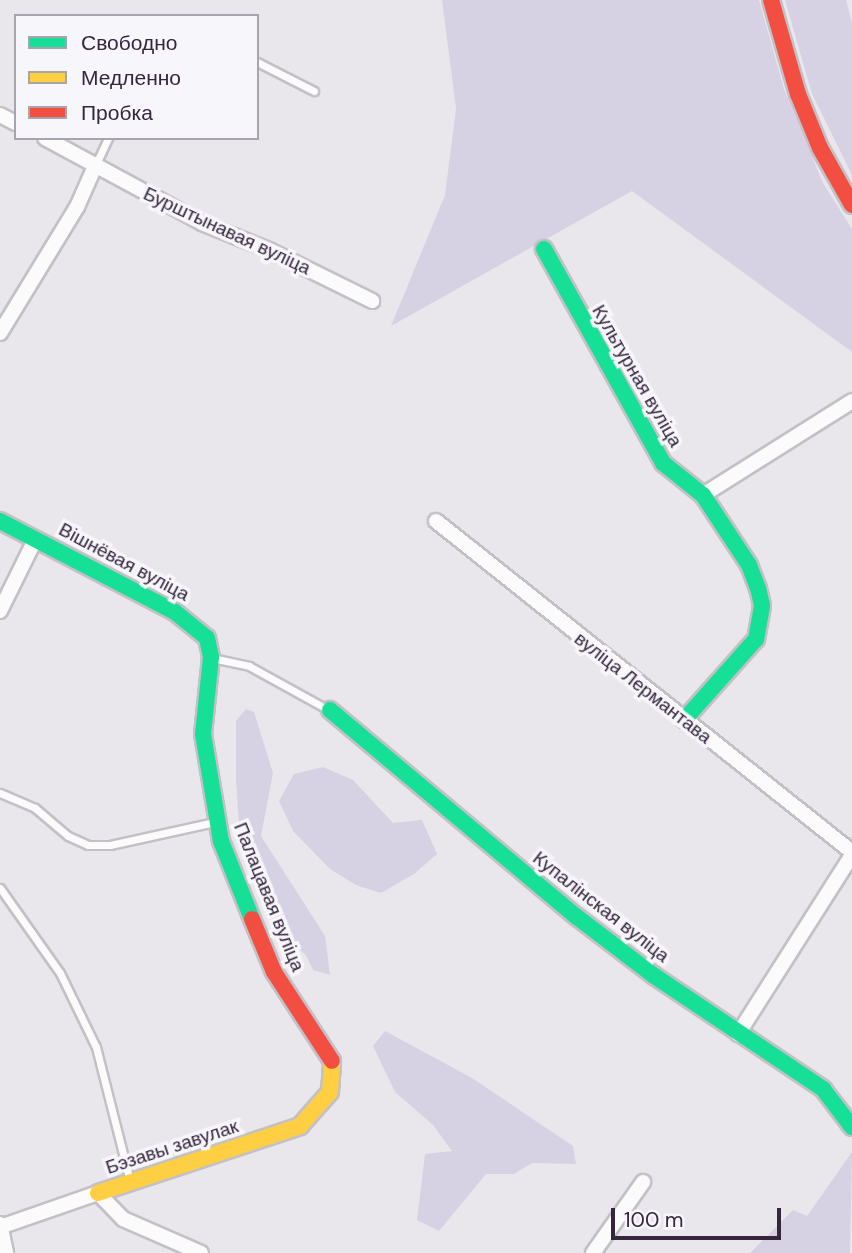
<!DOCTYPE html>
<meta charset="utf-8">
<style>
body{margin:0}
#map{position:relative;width:852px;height:1253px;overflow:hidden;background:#e9e7ec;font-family:"DM Sans",sans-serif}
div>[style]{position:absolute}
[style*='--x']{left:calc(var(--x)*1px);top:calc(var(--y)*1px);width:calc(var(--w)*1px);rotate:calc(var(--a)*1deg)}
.green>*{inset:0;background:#d6d2e3}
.roads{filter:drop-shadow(2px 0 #c3c0c6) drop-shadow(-2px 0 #c3c0c6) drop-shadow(0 2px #c3c0c6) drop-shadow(0 -2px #c3c0c6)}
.lane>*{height:7px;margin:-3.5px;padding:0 3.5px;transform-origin:3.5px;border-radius:3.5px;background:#fcfbfc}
.street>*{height:14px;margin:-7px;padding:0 7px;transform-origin:7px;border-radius:7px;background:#fcfbfc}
.fast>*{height:16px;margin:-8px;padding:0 8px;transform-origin:8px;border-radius:8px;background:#16e098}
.slow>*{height:16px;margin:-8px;padding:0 8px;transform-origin:8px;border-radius:8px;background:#ffcf43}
.jam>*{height:16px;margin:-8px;padding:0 8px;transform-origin:8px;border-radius:8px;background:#f24e42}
span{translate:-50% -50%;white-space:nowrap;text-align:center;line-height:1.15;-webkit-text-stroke:7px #f7f6fa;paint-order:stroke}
.street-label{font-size:19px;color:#35263d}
.legend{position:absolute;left:14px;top:14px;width:245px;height:126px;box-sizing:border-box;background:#f7f6fa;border:2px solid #a9a3ae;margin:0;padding:9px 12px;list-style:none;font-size:21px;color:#35263d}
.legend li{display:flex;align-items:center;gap:14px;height:35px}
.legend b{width:35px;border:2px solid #a9a3ae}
.scale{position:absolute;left:611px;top:1208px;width:170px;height:32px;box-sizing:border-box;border:4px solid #35263d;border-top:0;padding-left:9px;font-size:21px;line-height:24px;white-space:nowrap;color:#35263d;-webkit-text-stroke:5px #f7f6fa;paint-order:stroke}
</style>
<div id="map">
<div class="green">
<i style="clip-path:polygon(442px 0,759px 0,784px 89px,823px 183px,852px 229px,852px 352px,632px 191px,391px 326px,445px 195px,456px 109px)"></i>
<i style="clip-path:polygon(785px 0,846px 0,852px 23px,852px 175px,812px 94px)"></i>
<i style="clip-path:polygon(246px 709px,254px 712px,273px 773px,261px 836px,325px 936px,330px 975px,313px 970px,306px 955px,270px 925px,260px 894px,239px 823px,236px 781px,236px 721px)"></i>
<i style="clip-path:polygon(323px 767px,353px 780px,393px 823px,422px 820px,437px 854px,414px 874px,381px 893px,356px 885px,330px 869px,293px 831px,279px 801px,294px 774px)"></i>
<i style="clip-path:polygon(385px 1031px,472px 1078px,573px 1146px,576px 1164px,532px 1163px,514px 1174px,486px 1174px,439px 1231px,417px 1220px,425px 1154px,452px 1151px,433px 1125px,395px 1092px,373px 1046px)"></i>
<i style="clip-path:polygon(852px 1152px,850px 1253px,750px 1253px,793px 1210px,807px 1216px)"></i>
</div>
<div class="roads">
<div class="lane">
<i style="--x:257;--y:62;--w:64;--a:27"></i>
<i style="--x:96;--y:164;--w:29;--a:-65"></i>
<i style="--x:212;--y:658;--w:38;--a:12"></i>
<i style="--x:249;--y:666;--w:89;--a:28.9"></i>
<i style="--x:0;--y:793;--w:38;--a:23"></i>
<i style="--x:35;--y:808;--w:43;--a:40.3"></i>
<i style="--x:68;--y:836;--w:22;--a:24"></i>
<i style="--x:88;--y:845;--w:22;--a:0"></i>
<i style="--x:110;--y:845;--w:107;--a:-12.4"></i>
<i style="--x:0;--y:888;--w:104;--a:54.8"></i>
<i style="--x:60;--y:973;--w:82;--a:64.1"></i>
<i style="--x:96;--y:1047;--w:138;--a:75.8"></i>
</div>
<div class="street">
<i style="--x:0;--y:115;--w:18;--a:27"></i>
<i style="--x:45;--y:138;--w:179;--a:28.4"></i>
<i style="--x:202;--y:223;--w:74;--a:22.1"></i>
<i style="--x:271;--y:251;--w:113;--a:26.3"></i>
<i style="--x:0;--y:333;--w:148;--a:-58.6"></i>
<i style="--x:77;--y:207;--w:47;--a:-66.2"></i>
<i style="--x:703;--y:495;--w:176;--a:-32.2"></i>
<i style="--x:436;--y:521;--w:532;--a:38.51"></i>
<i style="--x:0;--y:611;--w:79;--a:-63.8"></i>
<i style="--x:738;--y:1034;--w:212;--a:-57.5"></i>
<i style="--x:0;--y:1224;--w:30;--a:78"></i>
<i style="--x:0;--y:1227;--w:104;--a:-19.1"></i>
<i style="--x:98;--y:1193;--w:36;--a:46"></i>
<i style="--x:123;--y:1219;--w:85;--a:23.6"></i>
<i style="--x:593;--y:1253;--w:87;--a:-54.8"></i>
</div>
<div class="fast">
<i style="--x:544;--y:249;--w:245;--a:60.9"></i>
<i style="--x:663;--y:463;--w:51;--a:38.7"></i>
<i style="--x:703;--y:495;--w:84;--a:56.7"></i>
<i style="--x:749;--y:565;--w:25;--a:69"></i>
<i style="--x:758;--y:588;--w:18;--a:77"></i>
<i style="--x:762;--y:606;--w:34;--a:100"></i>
<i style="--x:756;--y:639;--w:108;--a:131.6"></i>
<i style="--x:0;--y:521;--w:197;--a:27.5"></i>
<i style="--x:175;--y:612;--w:41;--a:39.1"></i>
<i style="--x:207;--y:638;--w:19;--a:78"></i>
<i style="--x:211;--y:657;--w:77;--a:95.9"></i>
<i style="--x:203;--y:734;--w:109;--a:80.5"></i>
<i style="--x:221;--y:841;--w:84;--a:68.3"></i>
<i style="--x:330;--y:710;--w:322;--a:40"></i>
<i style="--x:577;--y:917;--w:96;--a:37.3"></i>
<i style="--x:653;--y:975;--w:205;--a:33.8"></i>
<i style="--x:823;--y:1089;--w:48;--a:52.7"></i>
</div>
<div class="slow">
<i style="--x:98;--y:1193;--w:213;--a:-18.3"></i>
<i style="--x:300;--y:1126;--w:45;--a:-48.6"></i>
<i style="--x:330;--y:1092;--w:31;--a:-86"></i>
</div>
<div class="jam">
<i style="--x:771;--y:0;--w:98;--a:74"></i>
<i style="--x:798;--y:94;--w:58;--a:67.8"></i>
<i style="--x:820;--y:148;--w:65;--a:60.7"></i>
<i style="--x:252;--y:919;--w:57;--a:67.5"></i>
<i style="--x:274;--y:972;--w:106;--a:56.9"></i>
</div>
</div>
<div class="street-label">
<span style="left:227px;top:231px;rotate:25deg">Бурштынавая вуліца</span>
<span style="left:637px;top:376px;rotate:60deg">Культурная вуліца</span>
<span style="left:124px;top:562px;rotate:28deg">Вішнёвая вуліца</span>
<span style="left:643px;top:688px;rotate:38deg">вуліца Лермантава</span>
<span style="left:269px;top:897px;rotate:68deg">Палацавая вуліца</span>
<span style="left:601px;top:907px;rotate:38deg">Купалінская вуліца</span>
<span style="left:172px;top:1147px;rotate:-18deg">Бэзавы завулак</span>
</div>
<ul class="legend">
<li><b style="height:9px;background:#16e098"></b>Свободно</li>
<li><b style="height:9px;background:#ffcf43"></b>Медленно</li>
<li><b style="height:9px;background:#f24e42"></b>Пробка</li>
</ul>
<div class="scale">100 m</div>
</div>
